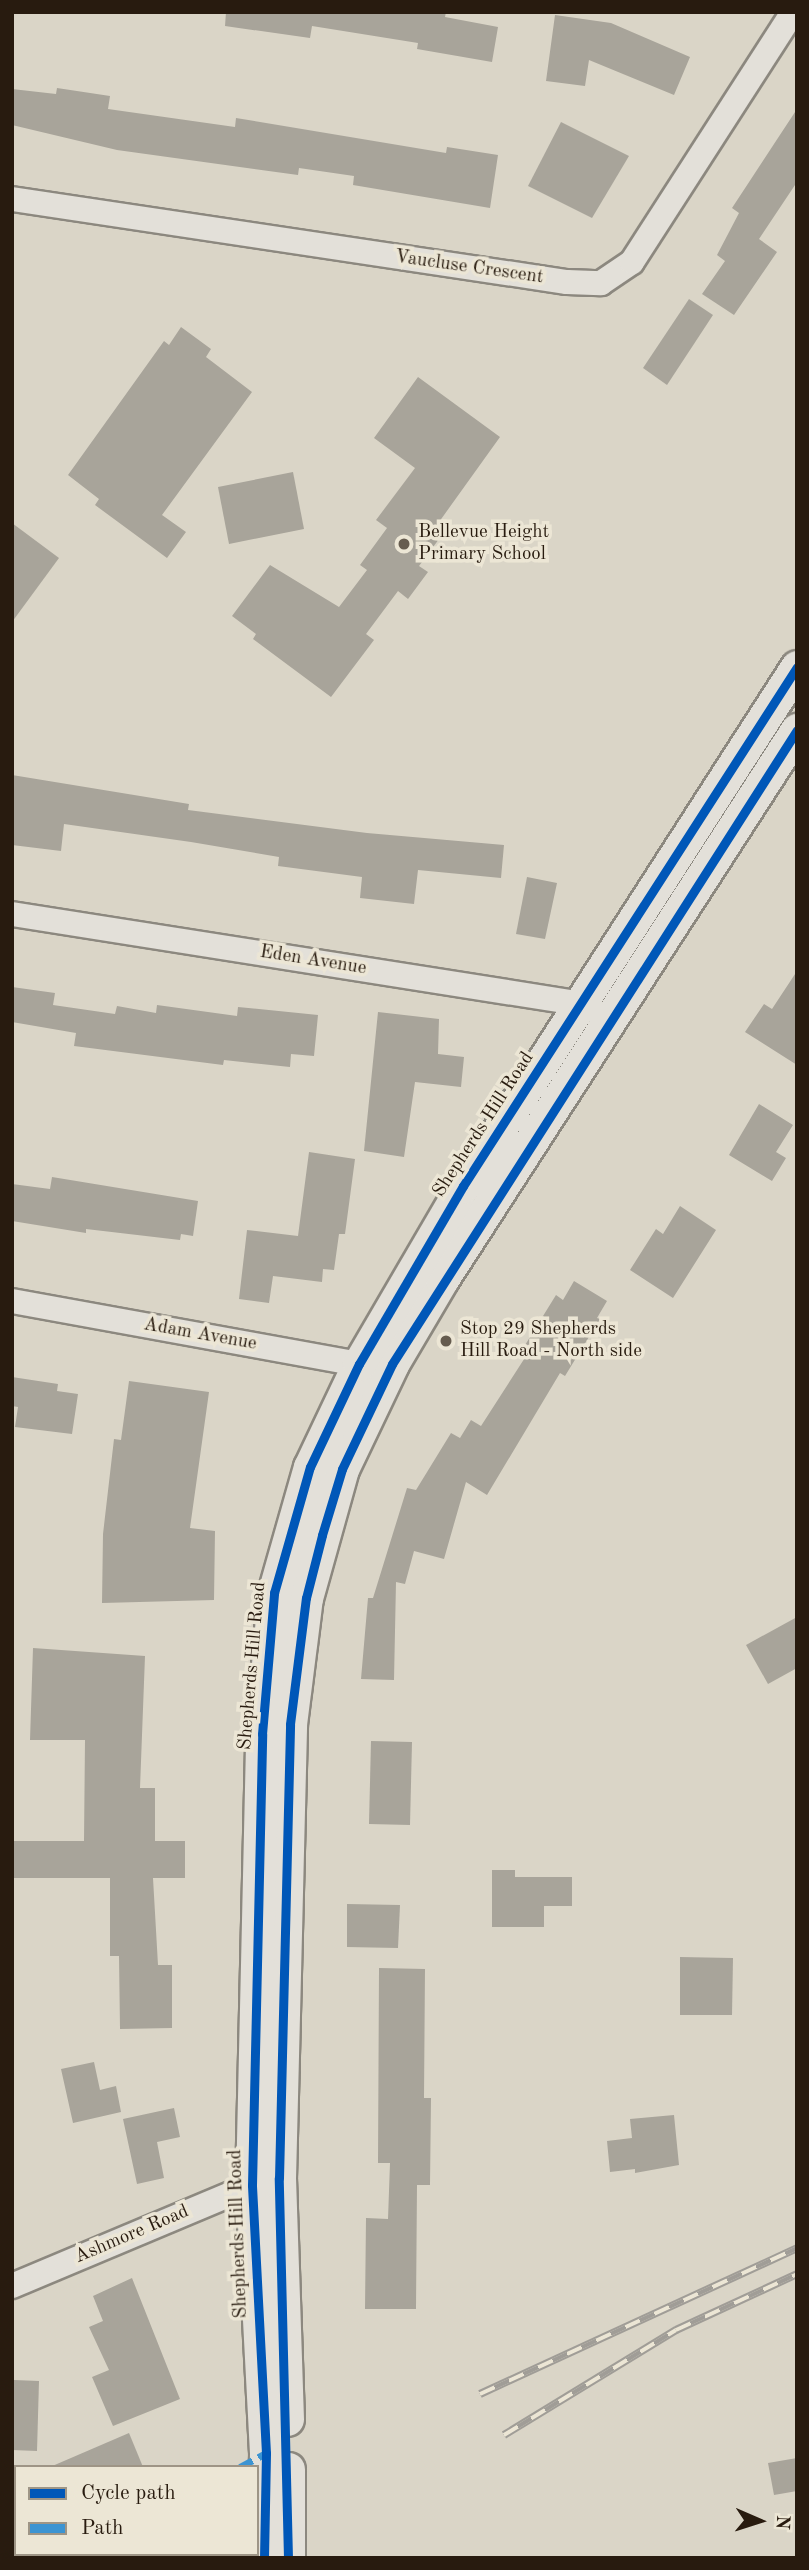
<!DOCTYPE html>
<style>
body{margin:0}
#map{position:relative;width:809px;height:2570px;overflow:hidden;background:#dad5c7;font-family:"Old Standard TT",serif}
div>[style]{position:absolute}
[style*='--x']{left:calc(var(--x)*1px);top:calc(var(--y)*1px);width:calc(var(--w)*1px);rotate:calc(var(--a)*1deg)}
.building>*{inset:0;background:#a8a49a}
.roads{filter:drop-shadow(2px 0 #8c887f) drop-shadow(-2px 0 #8c887f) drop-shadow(0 2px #8c887f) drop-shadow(0 -2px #8c887f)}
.street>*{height:24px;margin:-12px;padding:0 12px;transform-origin:12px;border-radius:12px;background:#e3e0d9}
.secondary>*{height:33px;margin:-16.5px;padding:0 16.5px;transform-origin:16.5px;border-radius:16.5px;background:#e3e0d9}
.rail>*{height:8px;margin-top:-4px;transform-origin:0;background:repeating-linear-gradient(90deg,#ece6d5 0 16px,#a09d97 0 32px);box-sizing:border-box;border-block:2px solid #a09d97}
.quiet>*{height:7px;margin-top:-3.5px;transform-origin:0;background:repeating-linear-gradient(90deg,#3c94d2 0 14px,transparent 0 21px)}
.cycleway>*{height:9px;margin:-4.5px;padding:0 4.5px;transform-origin:4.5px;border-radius:4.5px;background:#0057b8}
.dots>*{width:19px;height:19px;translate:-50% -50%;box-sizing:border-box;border:4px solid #ece6d5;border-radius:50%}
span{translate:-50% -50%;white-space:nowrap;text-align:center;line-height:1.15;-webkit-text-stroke:7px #ece6d5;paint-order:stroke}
.street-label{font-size:19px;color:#281b0f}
.poi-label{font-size:19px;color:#281b0f}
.left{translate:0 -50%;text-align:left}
.frame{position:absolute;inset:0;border:14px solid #281b0f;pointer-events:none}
.legend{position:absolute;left:14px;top:2465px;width:245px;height:91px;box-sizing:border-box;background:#ece6d5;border:2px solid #9e9586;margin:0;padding:9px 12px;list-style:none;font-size:21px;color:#281b0f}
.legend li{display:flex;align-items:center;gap:14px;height:35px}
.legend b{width:35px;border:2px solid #9e9586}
.north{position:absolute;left:725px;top:2486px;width:70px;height:70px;-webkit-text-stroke:5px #ece6d5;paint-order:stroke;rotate:93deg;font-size:19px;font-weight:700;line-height:28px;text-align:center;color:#281b0f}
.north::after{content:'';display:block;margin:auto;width:24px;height:32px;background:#281b0f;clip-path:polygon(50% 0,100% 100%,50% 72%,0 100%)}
</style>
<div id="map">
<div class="building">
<i style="clip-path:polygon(226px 12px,446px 12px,445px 17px,498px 27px,492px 62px,417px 49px,418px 43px,312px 26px,310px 38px,225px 26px)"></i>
<i style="clip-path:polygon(555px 15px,611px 23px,690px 57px,674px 95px,589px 60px,585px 86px,546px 81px)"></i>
<i style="clip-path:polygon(57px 88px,110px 96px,108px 109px,235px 127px,236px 118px,446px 153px,447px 147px,498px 155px,490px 208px,353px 185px,354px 176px,299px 168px,298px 175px,117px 150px,12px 125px,12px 89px,56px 94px)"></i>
<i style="clip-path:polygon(797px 109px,797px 182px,759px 239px,777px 252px,734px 315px,702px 294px,725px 261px,717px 255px,739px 213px,732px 208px)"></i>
<i style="clip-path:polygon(561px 122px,629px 156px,592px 218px,528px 186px)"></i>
<i style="clip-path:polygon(689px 299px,713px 315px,667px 385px,643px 368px)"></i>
<i style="clip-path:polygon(181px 327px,211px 349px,206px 357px,252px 392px,162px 515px,186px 532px,167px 558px,95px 505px,99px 499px,68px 475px,164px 341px,169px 345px)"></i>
<i style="clip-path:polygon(418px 377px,500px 437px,434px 529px,442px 535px,419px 566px,428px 572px,408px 599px,398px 591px,366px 634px,374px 640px,331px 697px,253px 639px,256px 634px,232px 616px,270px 565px,339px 607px,367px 570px,360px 565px,387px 528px,376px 520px,415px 468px,374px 438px)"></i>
<i style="clip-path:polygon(293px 472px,304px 529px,229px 544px,218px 487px)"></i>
<i style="clip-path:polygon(12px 523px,59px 558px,12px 622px)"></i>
<i style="clip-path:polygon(12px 775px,189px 804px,188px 810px,367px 833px,504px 845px,501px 878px,418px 870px,414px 904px,360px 898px,362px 877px,278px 866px,279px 857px,191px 842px,64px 824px,61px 851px,12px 845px)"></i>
<i style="clip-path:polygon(527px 877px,557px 883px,545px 939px,516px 934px)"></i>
<i style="clip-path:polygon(797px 971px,797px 1065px,745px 1032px,764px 1004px,772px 1009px)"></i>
<i style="clip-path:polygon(12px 987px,55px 993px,53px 1005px,115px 1014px,117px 1006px,156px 1013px,157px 1005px,237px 1016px,238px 1007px,318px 1015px,314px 1056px,291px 1054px,290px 1067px,224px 1060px,223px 1065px,74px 1046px,76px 1033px,12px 1022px)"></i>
<i style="clip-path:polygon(378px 1012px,439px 1019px,438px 1054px,464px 1057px,461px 1087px,415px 1082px,404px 1157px,364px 1151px)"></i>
<i style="clip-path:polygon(759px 1104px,793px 1125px,776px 1152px,786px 1158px,772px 1181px,729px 1155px)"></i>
<i style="clip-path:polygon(309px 1152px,355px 1159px,345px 1234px,339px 1234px,334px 1270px,323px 1269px,322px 1282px,273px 1276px,269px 1303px,239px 1299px,247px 1230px,298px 1236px)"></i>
<i style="clip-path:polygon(52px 1177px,198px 1201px,193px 1236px,181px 1234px,180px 1240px,86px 1229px,86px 1233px,12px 1221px,12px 1184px,50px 1189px)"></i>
<i style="clip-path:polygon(680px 1206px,716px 1230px,673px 1298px,630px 1270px,656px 1229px,663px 1234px)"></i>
<i style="clip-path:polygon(574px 1281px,607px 1301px,597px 1318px,600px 1319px,565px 1376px,560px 1373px,487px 1495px,466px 1482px,444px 1559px,414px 1551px,405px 1584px,396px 1582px,394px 1680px,361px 1679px,368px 1598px,373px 1598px,407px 1488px,416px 1490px,451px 1433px,460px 1438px,471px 1420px,481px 1426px,528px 1353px,522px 1350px,556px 1295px,563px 1300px)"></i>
<i style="clip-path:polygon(12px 1377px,58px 1384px,57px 1391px,78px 1394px,72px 1434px,15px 1427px,18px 1407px,12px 1406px)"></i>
<i style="clip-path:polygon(129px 1381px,209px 1392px,190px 1528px,215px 1531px,214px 1600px,102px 1603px,103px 1534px,114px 1439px,121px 1440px)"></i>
<i style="clip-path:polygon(797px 1617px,797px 1668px,768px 1684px,746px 1645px)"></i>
<i style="clip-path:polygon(33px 1648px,145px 1656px,140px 1788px,155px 1788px,155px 1841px,185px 1841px,185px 1878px,153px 1878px,158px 1965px,172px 1965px,172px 2028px,120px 2029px,119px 1956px,110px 1956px,110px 1878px,12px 1878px,12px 1841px,84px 1841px,85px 1740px,30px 1740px)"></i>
<i style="clip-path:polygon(371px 1741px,412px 1742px,410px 1825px,369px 1824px)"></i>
<i style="clip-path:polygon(492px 1870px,515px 1870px,515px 1877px,572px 1877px,572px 1906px,544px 1906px,544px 1927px,492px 1927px)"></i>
<i style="clip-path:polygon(347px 1904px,400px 1905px,398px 1948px,347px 1947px)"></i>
<i style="clip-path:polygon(680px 1957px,733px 1958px,732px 2015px,680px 2015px)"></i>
<i style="clip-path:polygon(379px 1968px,425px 1969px,424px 2098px,431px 2098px,430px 2185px,417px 2185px,416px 2309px,365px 2309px,366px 2218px,388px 2219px,390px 2163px,378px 2163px)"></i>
<i style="clip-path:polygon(94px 2062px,100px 2090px,116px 2086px,121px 2112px,73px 2123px,61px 2069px)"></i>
<i style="clip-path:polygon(174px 2108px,180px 2137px,157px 2142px,164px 2178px,137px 2184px,123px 2119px)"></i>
<i style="clip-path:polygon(674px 2115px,679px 2165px,635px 2173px,635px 2169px,610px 2172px,607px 2141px,632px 2138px,630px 2119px)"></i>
<i style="clip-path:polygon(132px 2278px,180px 2399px,113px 2426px,92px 2377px,109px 2370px,89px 2327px,103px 2321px,93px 2296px)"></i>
<i style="clip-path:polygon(14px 2380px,39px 2381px,37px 2451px,12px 2450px)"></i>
<i style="clip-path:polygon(129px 2433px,143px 2467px,50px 2467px)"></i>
<i style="clip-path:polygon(797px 2458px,797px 2491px,774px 2495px,768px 2463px)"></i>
</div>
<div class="roads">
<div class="street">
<i style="--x:12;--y:199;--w:561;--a:8.51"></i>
<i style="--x:567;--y:282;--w:34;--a:2"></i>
<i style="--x:601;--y:283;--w:37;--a:-34"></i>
<i style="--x:632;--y:262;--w:292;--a:-57.2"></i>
<i style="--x:12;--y:914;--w:578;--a:8.96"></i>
<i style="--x:583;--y:1004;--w:13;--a:32"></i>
<i style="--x:12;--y:1301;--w:353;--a:10.3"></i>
<i style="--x:359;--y:1364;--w:15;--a:28"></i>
<i style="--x:12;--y:2286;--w:260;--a:-22.8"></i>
</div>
<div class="secondary">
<i style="--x:287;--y:2419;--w:241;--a:-91.9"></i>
<i style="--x:279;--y:2178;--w:454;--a:-88.6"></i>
<i style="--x:290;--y:1724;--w:127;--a:-82.8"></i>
<i style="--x:306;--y:1598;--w:134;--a:-74.4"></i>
<i style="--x:342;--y:1469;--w:116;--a:-64.5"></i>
<i style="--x:392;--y:1364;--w:99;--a:-59.5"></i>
<i style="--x:442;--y:1279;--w:654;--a:-57.11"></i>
<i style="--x:288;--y:2469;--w:89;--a:90"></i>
<i style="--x:264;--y:2558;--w:105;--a:-88.9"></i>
<i style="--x:266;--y:2453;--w:268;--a:-93"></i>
<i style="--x:252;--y:2185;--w:451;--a:-88.7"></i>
<i style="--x:262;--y:1734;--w:142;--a:-85.1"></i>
<i style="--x:274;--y:1593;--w:131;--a:-74.1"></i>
<i style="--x:310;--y:1467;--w:114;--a:-64.6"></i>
<i style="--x:359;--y:1364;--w:206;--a:-59.7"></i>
<i style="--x:463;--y:1186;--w:617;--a:-57.24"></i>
</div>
</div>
<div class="rail">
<i style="--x:480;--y:2394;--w:349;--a:-24.7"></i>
<i style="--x:504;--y:2435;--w:202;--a:-31.4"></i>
<i style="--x:676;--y:2330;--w:133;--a:-24.8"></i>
</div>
<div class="quiet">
<i style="--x:240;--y:2467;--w:30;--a:-28"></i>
<i style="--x:106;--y:2558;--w:6;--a:-39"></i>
</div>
<div class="cycleway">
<i style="--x:264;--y:2558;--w:105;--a:-88.9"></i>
<i style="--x:266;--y:2453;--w:268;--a:-93"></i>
<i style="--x:252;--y:2185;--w:451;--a:-88.7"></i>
<i style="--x:262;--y:1734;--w:142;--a:-85.1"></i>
<i style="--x:274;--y:1593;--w:131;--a:-74.1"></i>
<i style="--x:310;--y:1467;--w:114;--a:-64.6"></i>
<i style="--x:359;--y:1364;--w:206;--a:-59.7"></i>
<i style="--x:463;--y:1186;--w:617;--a:-57.24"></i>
<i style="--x:288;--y:2558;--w:380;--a:-91.4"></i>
<i style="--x:279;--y:2178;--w:454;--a:-88.6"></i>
<i style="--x:290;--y:1724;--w:127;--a:-82.8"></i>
<i style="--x:306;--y:1598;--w:65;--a:-75.7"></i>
<i style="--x:322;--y:1535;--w:69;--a:-73.1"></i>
<i style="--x:342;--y:1469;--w:116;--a:-64.5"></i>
<i style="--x:392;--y:1364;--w:752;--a:-57.43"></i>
</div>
<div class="dots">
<i style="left:404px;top:544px;background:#665c4f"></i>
<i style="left:446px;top:1341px;background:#665c4f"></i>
</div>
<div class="street-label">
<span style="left:469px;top:268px;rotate:8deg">Vaucluse Crescent</span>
<span style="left:313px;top:961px;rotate:9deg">Eden Avenue</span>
<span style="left:484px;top:1125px;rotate:-57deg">Shepherds Hill Road</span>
<span style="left:200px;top:1335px;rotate:10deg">Adam Avenue</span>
<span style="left:253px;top:1666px;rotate:-85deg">Shepherds Hill Road</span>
<span style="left:239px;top:2234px;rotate:-92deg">Shepherds Hill Road</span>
<span style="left:132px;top:2235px;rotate:-23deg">Ashmore Road</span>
</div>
<div class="poi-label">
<span class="left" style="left:418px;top:544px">Bellevue Height<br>Primary School</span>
<span class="left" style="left:460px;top:1341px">Stop 29 Shepherds<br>Hill Road - North side</span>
</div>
<div class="frame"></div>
<ul class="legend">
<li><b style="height:9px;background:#0057b8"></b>Cycle path</li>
<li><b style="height:9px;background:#3c94d2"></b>Path</li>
</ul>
<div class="north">N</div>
</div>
